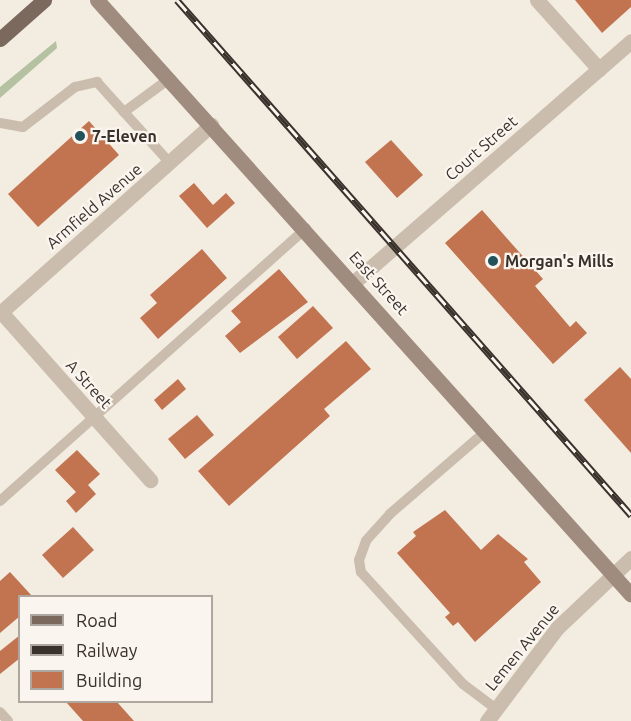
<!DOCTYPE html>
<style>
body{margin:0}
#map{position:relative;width:631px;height:721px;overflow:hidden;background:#f3ece1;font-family:Ubuntu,sans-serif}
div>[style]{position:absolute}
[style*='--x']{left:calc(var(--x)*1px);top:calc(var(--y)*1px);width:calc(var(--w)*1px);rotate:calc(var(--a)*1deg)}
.green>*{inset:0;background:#b4c2a1}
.building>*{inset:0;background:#c27450}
.service>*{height:10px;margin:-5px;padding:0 5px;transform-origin:5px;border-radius:5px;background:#cbbdad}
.minor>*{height:15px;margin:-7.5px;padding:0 7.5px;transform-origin:7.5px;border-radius:7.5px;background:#cbbdad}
.tertiary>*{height:15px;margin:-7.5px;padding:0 7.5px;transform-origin:7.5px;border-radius:7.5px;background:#cbbdad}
.secondary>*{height:15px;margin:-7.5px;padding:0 7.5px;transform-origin:7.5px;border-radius:7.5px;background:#9f8c7e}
.primary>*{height:15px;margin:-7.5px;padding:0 7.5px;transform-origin:7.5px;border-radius:7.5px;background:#7b695d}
.rail>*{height:7px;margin-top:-3.5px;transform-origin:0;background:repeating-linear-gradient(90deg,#faf5ee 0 14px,#39312b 0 28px);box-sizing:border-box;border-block:2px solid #39312b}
.dots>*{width:16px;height:16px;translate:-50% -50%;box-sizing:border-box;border:3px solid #faf5ee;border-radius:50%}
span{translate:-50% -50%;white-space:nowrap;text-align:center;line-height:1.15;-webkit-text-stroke:4.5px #faf5ee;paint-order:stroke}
.poi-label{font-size:16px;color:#39312b;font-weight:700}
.left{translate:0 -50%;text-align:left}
.street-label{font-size:16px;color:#39312b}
.legend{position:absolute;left:18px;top:595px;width:195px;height:108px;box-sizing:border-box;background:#faf5ee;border:2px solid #ada7a0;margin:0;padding:8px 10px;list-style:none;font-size:18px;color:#39312b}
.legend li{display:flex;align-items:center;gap:12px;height:30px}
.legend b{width:30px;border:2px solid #ada7a0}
</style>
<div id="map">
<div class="green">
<i style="clip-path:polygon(56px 41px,57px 48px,0 98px,0 87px)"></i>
</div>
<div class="building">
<i style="clip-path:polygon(575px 0,631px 0,631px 7px,602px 33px)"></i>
<i style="clip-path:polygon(89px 121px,119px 155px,38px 227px,8px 194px)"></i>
<i style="clip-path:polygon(391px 140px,423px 175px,397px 198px,365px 162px)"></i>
<i style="clip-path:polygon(194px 183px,213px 205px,226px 193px,235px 203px,207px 228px,179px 196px)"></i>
<i style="clip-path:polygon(482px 210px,543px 279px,535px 286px,570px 327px,576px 321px,587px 333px,553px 364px,445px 243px)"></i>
<i style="clip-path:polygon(202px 249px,227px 278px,158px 339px,140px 318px,157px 303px,150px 295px)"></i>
<i style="clip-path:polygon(279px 269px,308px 302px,240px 353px,225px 336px,241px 322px,231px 311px)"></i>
<i style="clip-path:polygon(313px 306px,333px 328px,297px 359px,278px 337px)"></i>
<i style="clip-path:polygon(346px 341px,371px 369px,324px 409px,330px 416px,229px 506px,198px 471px)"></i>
<i style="clip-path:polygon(620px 367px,631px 379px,631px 453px,584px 400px)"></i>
<i style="clip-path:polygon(178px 379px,186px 389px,162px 410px,154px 400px)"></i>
<i style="clip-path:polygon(197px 415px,214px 435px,185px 459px,168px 439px)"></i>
<i style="clip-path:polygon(77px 450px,100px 474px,88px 485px,96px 494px,76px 513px,66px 501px,76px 492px,55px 470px)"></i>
<i style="clip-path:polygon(445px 510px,481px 550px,498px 534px,528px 559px,524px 562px,541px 582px,475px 642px,458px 622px,453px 626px,445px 617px,450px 613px,397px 553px,416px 536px,413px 532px)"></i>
<i style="clip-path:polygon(73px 527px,94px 550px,63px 578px,42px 555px)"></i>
<i style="clip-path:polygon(10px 572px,32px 596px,20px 596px,20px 616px,0 633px,0 581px)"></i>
<i style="clip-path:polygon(20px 635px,20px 658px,0 674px,0 651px)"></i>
<i style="clip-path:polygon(66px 702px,117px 702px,134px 721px,83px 721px)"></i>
</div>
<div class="service">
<i style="--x:124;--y:112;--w:69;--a:48"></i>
<i style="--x:0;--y:123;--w:23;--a:10"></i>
<i style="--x:23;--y:127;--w:66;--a:-37.6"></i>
<i style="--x:75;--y:87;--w:23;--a:-13"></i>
<i style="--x:97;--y:82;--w:40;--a:48"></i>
<i style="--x:124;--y:112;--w:56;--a:-36.3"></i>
<i style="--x:486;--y:431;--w:127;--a:139.2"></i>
<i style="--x:390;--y:514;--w:36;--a:132"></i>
<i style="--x:366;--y:541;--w:20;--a:110"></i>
<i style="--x:359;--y:560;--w:12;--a:81"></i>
<i style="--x:361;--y:572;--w:151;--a:47.7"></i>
<i style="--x:463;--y:684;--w:40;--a:37"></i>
<i style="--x:0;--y:501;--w:410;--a:-41.7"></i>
<i style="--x:0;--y:712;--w:12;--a:48"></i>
</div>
<div class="minor">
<i style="--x:537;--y:0;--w:93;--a:48.1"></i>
<i style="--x:1;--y:312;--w:225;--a:48.4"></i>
<i style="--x:0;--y:313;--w:283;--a:-41.7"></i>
<i style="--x:487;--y:721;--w:116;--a:-53"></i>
<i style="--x:557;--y:628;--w:102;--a:-43.4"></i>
</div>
<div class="tertiary">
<i style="--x:354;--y:282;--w:367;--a:-41"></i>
</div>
<div class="secondary">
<i style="--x:97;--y:0;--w:799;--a:48.09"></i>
</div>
<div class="primary">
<i style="--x:0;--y:39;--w:59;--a:-41.6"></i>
</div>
<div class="rail">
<i style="--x:177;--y:0;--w:687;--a:48.6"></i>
</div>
<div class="dots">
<i style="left:80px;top:136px;background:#22525a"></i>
<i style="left:493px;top:261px;background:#22525a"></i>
</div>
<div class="poi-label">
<span class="left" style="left:92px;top:136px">7-Eleven</span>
<span class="left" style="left:505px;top:261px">Morgan's Mills</span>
</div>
<div class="street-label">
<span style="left:481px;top:148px;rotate:-41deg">Court Street</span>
<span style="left:94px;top:206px;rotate:-41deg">Armfield Avenue</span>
<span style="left:379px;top:283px;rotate:48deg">East Street</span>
<span style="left:89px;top:384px;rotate:48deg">A Street</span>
<span style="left:522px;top:647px;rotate:-51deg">Lemen Avenue</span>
</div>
<ul class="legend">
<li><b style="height:8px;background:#7b695d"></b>Road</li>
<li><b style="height:8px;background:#39312b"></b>Railway</li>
<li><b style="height:16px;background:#c27450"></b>Building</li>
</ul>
</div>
